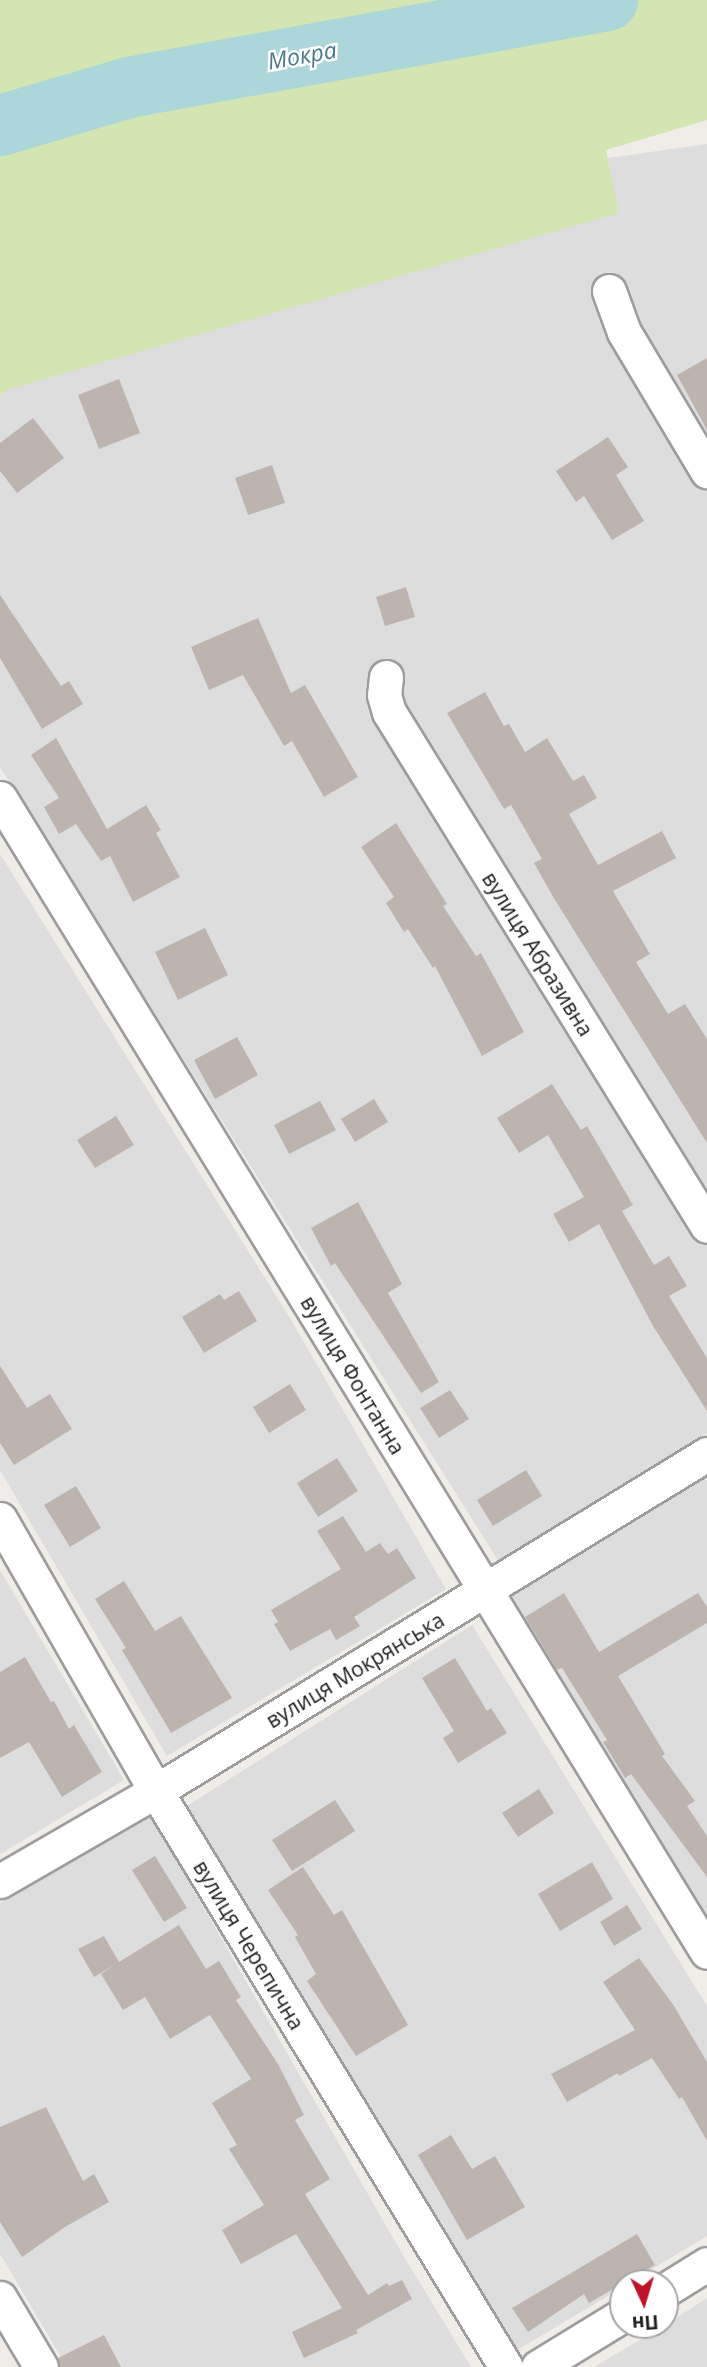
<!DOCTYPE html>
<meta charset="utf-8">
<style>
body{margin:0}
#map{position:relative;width:707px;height:2367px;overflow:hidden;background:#f0ece7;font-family:"Open Sans",sans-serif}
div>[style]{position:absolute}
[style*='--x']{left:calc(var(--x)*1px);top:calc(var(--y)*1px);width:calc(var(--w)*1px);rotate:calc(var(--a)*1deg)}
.residential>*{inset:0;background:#dedddd}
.grass>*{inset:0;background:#d3e5b2}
.river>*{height:61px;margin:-30.5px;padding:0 30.5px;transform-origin:30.5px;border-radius:30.5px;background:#acd6d9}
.building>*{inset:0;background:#bdb4b0}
.roads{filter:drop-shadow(2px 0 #9d9d9d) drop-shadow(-2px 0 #9d9d9d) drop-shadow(0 2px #9d9d9d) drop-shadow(0 -2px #9d9d9d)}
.street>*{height:33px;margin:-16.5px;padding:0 16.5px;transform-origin:16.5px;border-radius:16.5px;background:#fff}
span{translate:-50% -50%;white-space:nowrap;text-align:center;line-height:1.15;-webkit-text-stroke:5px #fff;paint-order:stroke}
.street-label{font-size:21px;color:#202020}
.water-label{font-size:23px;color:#4a7991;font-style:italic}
.north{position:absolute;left:609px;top:2269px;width:70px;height:70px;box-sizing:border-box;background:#fff;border:2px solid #a6a6a6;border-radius:50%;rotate:176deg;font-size:19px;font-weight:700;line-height:28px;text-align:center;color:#202020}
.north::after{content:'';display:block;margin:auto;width:24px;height:32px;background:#be122c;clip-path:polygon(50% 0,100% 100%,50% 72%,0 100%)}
</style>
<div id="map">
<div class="residential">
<i style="clip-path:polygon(707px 144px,707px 1433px,499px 1562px,0 767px,0 297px,389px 189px)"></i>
<i style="clip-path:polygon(0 854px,290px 1318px,446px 1589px,167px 1756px,0 1470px)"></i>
<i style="clip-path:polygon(707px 1475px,707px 1927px,506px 1599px)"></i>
<i style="clip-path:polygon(0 1570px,124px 1780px,0 1854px)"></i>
<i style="clip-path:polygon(472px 1625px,707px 2006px,707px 2236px,629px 2283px,623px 2283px,623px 2287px,514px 2352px,187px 1806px)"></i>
<i style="clip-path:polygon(150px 1814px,400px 2250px,471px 2367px,67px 2367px,0 2254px,0 1903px)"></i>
<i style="clip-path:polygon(707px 2298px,707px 2367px,594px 2367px,665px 2325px)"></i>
</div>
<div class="grass">
<i style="clip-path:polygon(0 0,707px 0,707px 120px,606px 150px,619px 213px,10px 389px,0 395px)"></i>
</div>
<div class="river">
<i style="--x:0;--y:125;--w:134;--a:-16.5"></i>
<i style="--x:128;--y:87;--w:487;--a:-10.3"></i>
</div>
<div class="building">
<i style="clip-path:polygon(707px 358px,707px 430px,677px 375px)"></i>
<i style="clip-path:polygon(119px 379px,140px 433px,99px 449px,78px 395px)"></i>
<i style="clip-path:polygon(33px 418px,64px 458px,17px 493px,0 471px,0 443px)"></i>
<i style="clip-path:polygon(608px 437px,628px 467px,616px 475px,644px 521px,612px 540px,584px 496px,576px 502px,556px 471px)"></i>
<i style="clip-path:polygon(272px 465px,285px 503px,248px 515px,235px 478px)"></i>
<i style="clip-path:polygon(406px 587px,415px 617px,385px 626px,376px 597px)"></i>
<i style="clip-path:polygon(0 595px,61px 686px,69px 681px,83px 704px,42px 729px,0 658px)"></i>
<i style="clip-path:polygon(258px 618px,291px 693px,305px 685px,358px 777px,324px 797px,292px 741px,284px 746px,243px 675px,209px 690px,191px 647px)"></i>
<i style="clip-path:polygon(485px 692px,504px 726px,509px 724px,525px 752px,547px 738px,573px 781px,584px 775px,597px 798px,569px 814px,598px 865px,662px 831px,676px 858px,613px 891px,650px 954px,636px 962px,668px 1014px,685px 1004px,707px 1039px,707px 1143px,555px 900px,534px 863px,542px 859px,511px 805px,504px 809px,447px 713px)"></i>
<i style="clip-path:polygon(56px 738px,107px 829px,146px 805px,161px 830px,156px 833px,180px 877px,133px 902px,110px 856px,101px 861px,76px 824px,59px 834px,44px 807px,59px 798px,31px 755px)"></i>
<i style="clip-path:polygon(396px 823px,447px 904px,443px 906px,476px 956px,481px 953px,524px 1032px,482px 1056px,435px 966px,433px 968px,408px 929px,404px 932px,386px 903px,394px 897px,361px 847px)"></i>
<i style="clip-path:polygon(205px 928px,228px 975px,178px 1000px,155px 952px)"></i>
<i style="clip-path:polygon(237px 1037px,258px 1075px,215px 1099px,194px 1060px)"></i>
<i style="clip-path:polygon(552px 1084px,581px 1130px,587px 1126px,633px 1205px,622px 1211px,654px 1265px,669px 1256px,687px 1286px,669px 1296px,707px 1358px,707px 1411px,653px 1326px,599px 1224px,569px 1242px,553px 1214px,584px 1197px,548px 1135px,519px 1153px,497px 1118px)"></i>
<i style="clip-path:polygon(374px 1099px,388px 1122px,355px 1142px,341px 1119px)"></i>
<i style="clip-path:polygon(320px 1101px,336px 1130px,289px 1154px,274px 1125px)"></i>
<i style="clip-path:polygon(116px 1116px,134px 1145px,95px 1168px,77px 1140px)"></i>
<i style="clip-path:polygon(358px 1202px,402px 1284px,388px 1293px,439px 1382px,421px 1393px,335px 1263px,331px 1266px,311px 1228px)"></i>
<i style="clip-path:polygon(239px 1291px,257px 1321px,204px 1353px,182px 1317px,220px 1294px,224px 1300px)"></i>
<i style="clip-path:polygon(0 1366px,27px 1408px,50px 1394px,72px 1429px,14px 1465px,0 1443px)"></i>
<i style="clip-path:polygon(290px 1384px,306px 1410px,269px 1433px,253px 1407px)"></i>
<i style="clip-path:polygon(450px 1390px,469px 1419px,439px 1438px,420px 1408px)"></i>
<i style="clip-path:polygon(337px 1458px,358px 1491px,318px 1517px,297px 1483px)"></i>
<i style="clip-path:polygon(526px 1470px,542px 1496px,493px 1526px,477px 1500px)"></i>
<i style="clip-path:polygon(76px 1486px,101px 1528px,70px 1547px,44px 1505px)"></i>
<i style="clip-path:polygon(343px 1516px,366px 1552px,380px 1543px,388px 1554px,397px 1548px,416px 1578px,354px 1617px,360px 1626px,336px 1640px,330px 1629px,290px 1651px,274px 1624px,278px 1622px,271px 1610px,341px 1569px,317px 1531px)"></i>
<i style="clip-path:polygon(124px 1581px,155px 1631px,181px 1616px,232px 1698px,171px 1733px,122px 1650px,126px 1648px,95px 1599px)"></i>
<i style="clip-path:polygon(564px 1593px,599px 1652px,698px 1593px,707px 1607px,707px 1623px,618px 1676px,665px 1754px,662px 1756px,695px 1801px,687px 1806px,707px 1836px,707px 1877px,631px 1774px,625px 1778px,603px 1742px,607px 1740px,562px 1668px,557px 1670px,525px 1617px)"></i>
<i style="clip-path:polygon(25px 1657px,51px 1702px,54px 1701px,69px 1729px,74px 1725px,102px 1772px,62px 1797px,29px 1742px,0 1758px,0 1672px)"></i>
<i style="clip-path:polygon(455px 1658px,487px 1711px,491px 1708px,507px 1733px,458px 1763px,443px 1738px,454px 1731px,422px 1678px)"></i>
<i style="clip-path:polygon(539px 1789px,554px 1813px,518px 1837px,502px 1813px)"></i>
<i style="clip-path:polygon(335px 1800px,355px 1831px,292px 1871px,272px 1840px)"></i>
<i style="clip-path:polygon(155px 1856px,187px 1908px,164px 1922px,132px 1870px)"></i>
<i style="clip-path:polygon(592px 1862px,613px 1899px,560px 1931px,538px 1894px)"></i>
<i style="clip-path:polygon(303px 1867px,334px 1915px,342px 1910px,408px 2025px,356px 2056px,307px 1981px,316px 1974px,295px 1937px,298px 1935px,268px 1890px)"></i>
<i style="clip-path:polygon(627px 1905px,642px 1929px,614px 1946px,600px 1922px)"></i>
<i style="clip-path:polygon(179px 1925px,206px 1969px,219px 1961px,241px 1997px,236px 2000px,278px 2064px,304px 2115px,295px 2120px,330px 2179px,305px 2194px,368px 2295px,387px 2283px,389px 2286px,402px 2280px,412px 2299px,356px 2330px,358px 2333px,304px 2358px,292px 2332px,342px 2308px,296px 2234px,241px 2264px,222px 2230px,264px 2205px,229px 2149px,237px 2145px,212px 2103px,251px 2079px,210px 2015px,170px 2039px,145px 1997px,123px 2010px,101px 1974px,116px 1964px,94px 1977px,78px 1949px,104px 1936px,119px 1962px)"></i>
<i style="clip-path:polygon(639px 1958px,674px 2006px,707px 2062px,707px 2141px,682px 2097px,679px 2099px,652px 2058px,619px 2076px,618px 2073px,567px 2102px,551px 2074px,635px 2030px,603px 1982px)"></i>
<i style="clip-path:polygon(46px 2107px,83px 2181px,94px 2174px,109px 2202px,65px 2227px,22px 2257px,0 2222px,0 2127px)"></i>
<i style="clip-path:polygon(451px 2135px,472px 2169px,495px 2156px,525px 2207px,467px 2240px,418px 2155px)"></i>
<i style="clip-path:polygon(637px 2234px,655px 2265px,589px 2303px,584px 2294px,528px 2332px,512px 2308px)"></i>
<i style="clip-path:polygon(104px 2335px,121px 2367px,60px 2367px,58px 2358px)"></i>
</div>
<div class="roads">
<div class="street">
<i style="--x:609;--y:291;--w:44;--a:69.9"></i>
<i style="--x:624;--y:332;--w:162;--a:59.2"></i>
<i style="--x:386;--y:677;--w:18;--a:96"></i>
<i style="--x:384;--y:695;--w:18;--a:74"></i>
<i style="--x:389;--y:712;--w:604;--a:58.26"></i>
<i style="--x:0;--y:798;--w:1353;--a:58.51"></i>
<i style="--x:0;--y:1519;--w:314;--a:60.2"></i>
<i style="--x:156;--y:1791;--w:674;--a:58.72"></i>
<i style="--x:0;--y:1881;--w:180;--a:-30"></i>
<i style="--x:156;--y:1791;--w:646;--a:-31.45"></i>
<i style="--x:665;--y:2290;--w:49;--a:-31.8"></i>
<i style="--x:0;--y:2298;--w:80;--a:59.3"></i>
<i style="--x:538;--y:2367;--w:100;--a:-31.5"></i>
</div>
</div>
<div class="street-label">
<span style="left:538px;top:954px;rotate:58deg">вулиця Абразивна</span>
<span style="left:353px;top:1375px;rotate:59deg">вулиця Фонтанна</span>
<span style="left:355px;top:1670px;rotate:-31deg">вулиця Мокрянська</span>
<span style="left:249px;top:1945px;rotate:59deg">вулиця Черепична</span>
</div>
<div class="water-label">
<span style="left:302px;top:55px;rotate:-10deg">Мокра</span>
</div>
<div class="north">Пн</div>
</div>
